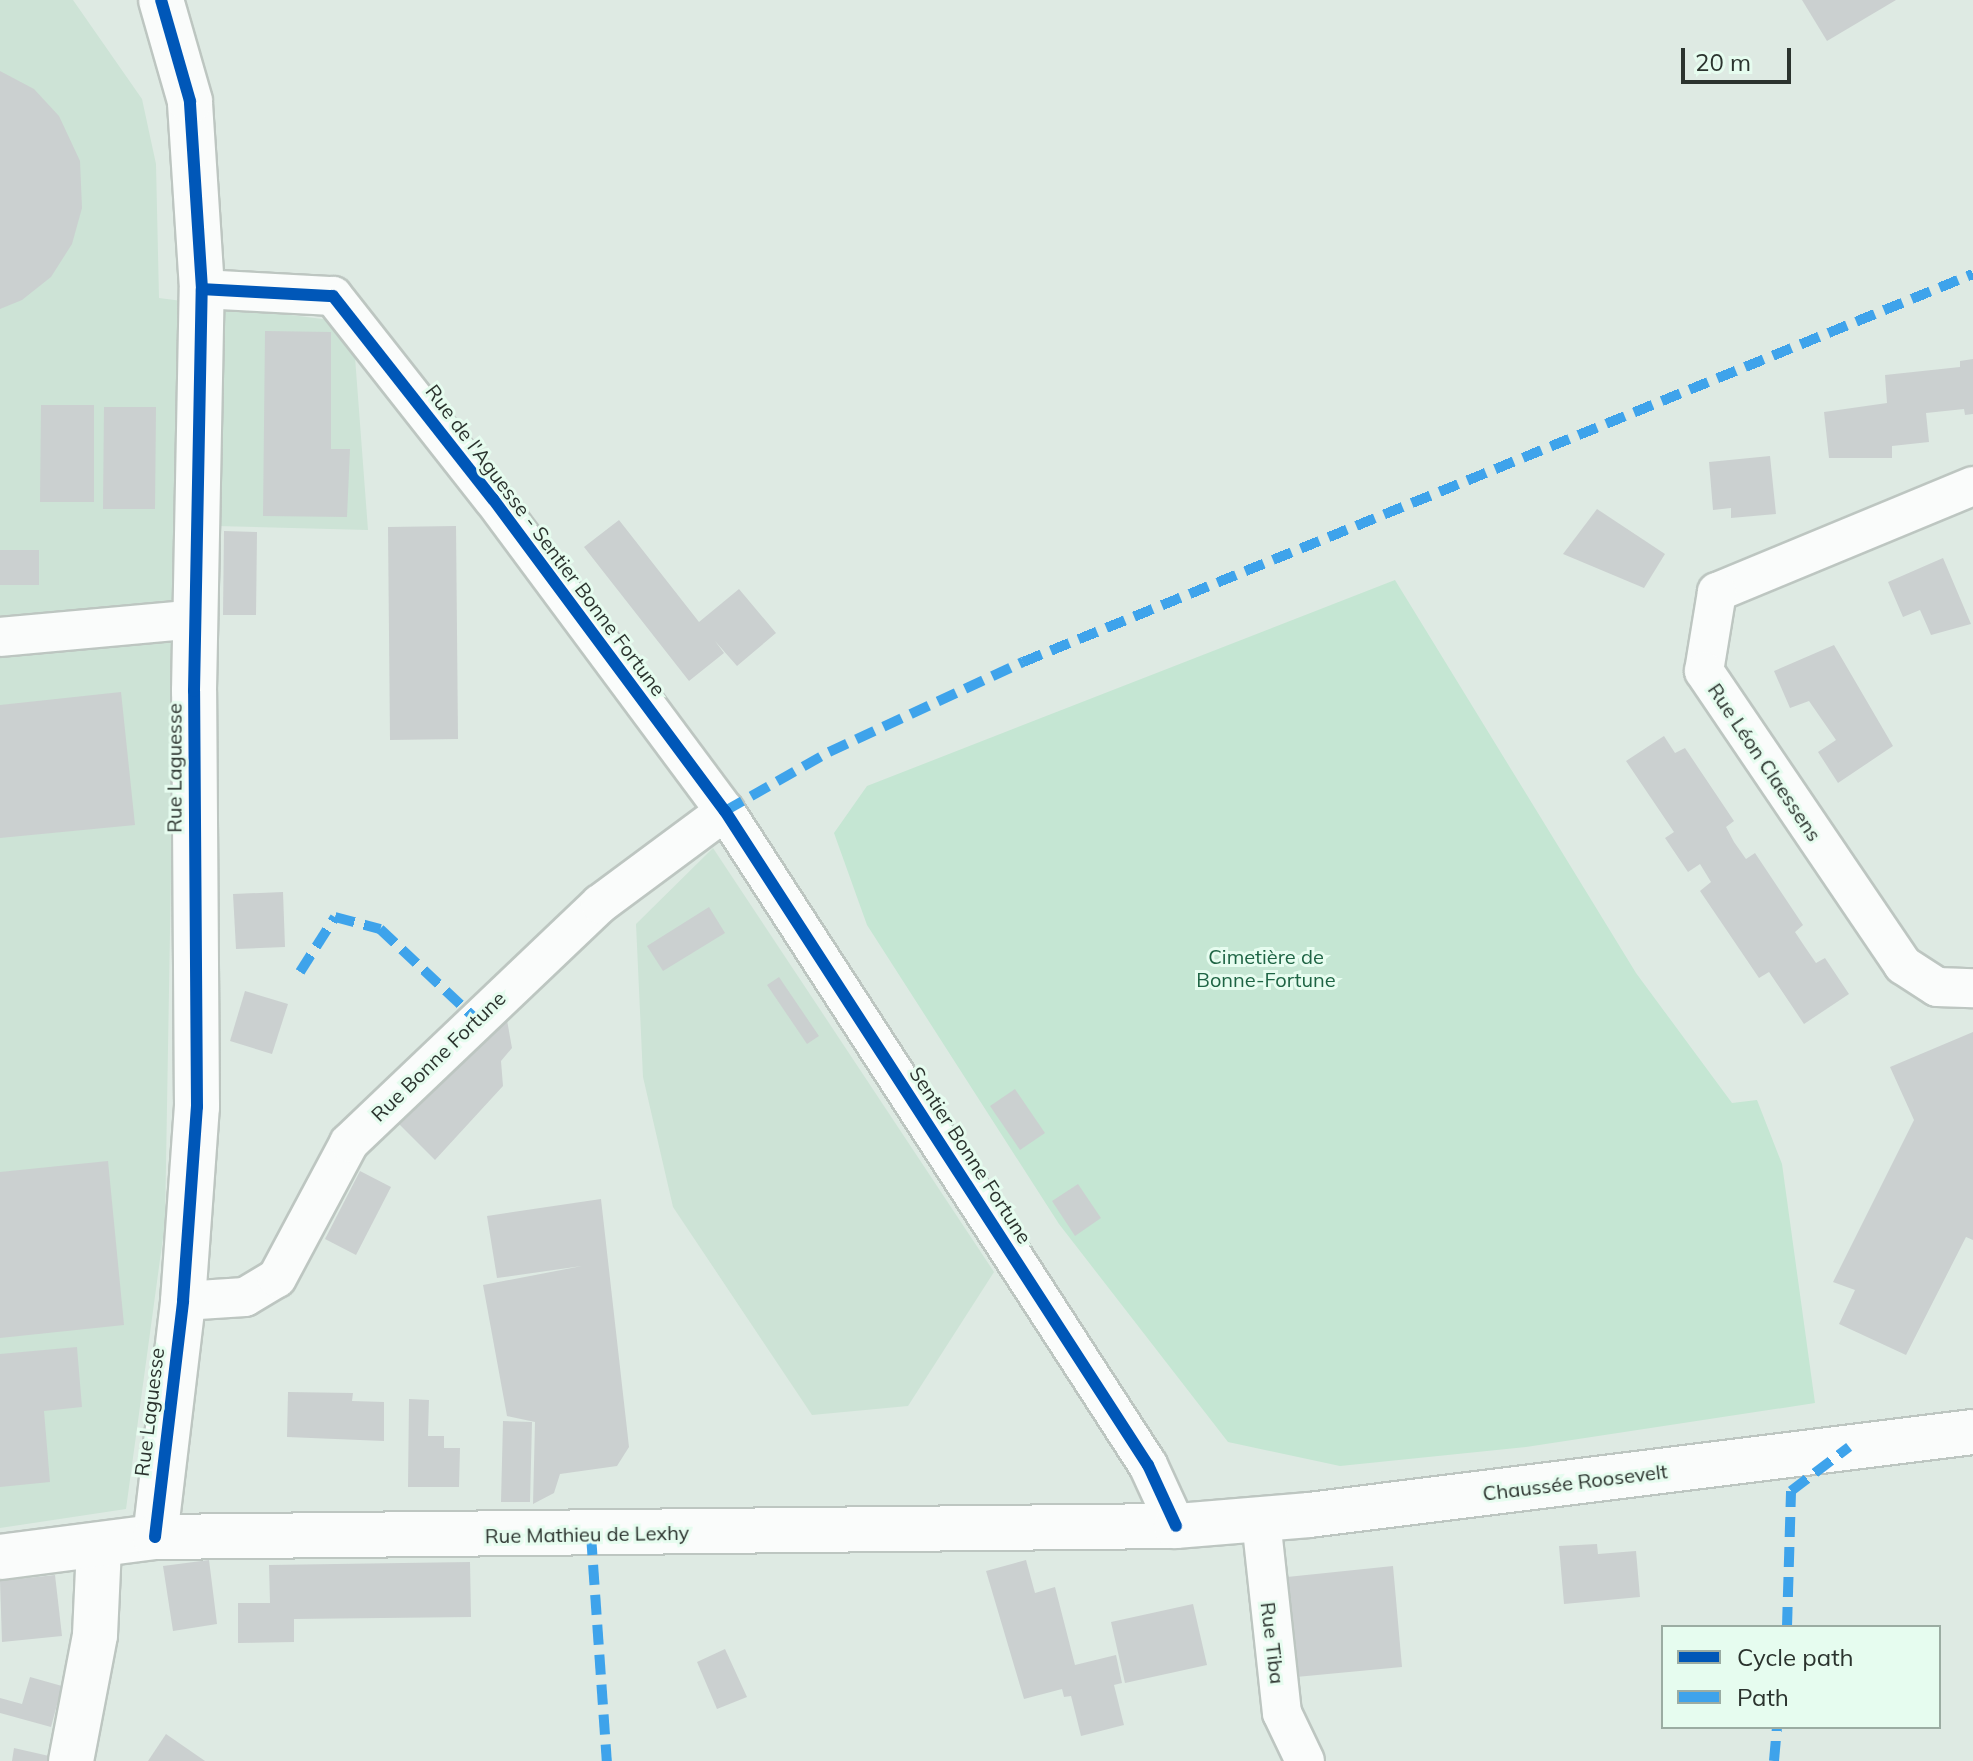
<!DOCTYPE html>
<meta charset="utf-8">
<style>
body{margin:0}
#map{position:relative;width:1973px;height:1761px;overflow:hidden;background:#deeae3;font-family:Mulish,sans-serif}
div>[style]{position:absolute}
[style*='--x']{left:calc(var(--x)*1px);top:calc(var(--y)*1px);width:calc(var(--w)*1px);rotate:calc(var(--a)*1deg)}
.built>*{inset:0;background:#cde3d6}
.green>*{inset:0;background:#c5e6d3}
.building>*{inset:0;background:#cbd0d0}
.roads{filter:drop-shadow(2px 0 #bdc6c1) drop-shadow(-2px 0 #bdc6c1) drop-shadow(0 2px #bdc6c1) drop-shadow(0 -2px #bdc6c1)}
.minor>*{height:38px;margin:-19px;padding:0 19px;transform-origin:19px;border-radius:19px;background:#fafcfb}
.tertiary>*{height:44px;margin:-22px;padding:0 22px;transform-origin:22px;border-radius:22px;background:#fafcfb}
.secondary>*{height:44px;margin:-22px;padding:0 22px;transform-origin:22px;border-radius:22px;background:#fafcfb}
.quiet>*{height:10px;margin-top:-5px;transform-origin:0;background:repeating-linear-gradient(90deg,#3ea3eb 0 20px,transparent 0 30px)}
.cycleway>*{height:12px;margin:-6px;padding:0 6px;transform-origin:6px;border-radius:6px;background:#0057b8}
span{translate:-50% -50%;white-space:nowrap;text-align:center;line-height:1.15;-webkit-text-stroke:6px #e6fcef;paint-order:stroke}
.street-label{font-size:20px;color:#2b332e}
.park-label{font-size:20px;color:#1e6444}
.legend{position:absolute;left:1661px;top:1625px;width:280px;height:104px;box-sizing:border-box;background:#e6fcef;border:2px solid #9baca2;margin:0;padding:10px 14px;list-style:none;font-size:24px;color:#2b332e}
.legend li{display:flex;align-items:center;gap:16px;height:40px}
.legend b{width:40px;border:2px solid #9baca2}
.scale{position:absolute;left:1681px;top:48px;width:110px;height:36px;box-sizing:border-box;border:4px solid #2b332e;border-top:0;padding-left:10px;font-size:24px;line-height:28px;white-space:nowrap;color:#2b332e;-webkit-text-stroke:6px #e6fcef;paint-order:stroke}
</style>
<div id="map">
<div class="built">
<i style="clip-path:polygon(0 0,73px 0,142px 99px,156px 164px,159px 298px,330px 320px,355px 357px,368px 530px,177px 525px,165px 1223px,126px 1509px,0 1528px)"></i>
<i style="clip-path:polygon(713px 848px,994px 1272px,908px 1406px,812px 1415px,673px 1207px,643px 1077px,636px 924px)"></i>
</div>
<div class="green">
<i style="clip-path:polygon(1395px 580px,1636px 973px,1732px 1103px,1757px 1100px,1782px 1164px,1815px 1403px,1526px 1447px,1340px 1466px,1228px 1442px,1059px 1224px,867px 925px,834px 833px,867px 786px)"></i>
</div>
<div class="building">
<i style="clip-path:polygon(1802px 0,1896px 0,1827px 41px)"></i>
<i style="clip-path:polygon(0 71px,34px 89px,59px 116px,80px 161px,82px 208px,72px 244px,51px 277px,22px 300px,0 309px)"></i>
<i style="clip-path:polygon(265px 331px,331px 332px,331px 449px,350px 449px,347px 517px,263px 516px)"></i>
<i style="clip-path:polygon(1973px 359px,1973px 414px,1965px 415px,1964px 409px,1926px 413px,1929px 442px,1892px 446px,1892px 458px,1829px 458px,1824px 412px,1887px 403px,1885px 375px,1960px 367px,1960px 361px)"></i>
<i style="clip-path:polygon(41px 405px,94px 405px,94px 502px,40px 502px)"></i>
<i style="clip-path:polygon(104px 407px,156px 407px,155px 509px,103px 509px)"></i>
<i style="clip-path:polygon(1770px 456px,1776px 514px,1731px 518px,1731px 508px,1713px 510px,1709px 462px)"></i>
<i style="clip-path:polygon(1597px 509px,1665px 554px,1644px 588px,1563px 554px)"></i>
<i style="clip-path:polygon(619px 520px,699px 622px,739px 589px,776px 633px,737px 666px,715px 641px,724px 653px,689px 681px,584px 547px)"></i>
<i style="clip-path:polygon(456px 526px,458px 739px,390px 740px,388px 527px)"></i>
<i style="clip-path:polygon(224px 531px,257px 532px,256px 615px,223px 615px)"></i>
<i style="clip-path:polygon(0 550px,39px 550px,39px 585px,0 585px)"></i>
<i style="clip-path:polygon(1943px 558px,1971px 624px,1931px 635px,1920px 610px,1903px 617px,1888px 582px)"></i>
<i style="clip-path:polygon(1834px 645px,1893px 746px,1838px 783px,1818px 752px,1836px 740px,1809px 701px,1790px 708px,1774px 671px)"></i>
<i style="clip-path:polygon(121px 692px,135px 825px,0 838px,0 705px)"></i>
<i style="clip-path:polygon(1664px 736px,1675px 753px,1685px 748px,1734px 821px,1726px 827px,1734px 842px,1746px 859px,1755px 853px,1803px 925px,1795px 932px,1805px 947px,1816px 963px,1825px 958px,1849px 994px,1804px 1024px,1769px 972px,1759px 978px,1700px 891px,1711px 882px,1700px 864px,1688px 872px,1665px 838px,1674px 832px,1626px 761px)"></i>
<i style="clip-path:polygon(283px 892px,285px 947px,236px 949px,233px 894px)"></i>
<i style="clip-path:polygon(709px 907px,725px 933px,663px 971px,647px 946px)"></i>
<i style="clip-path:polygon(779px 977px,819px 1036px,807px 1044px,767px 985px)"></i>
<i style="clip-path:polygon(245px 991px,288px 1004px,272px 1054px,230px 1041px)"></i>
<i style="clip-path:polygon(505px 1009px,512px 1048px,501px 1061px,503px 1086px,435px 1160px,399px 1124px)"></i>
<i style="clip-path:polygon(1973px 1032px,1973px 1240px,1966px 1237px,1906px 1355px,1839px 1324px,1855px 1290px,1833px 1282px,1914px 1120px,1890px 1067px)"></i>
<i style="clip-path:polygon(1015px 1089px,1045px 1133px,1020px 1150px,990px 1106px)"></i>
<i style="clip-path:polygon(108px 1161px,124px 1325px,0 1338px,0 1172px)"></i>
<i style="clip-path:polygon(360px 1171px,391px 1187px,356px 1255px,325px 1239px)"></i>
<i style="clip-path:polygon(1078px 1184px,1101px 1218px,1075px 1236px,1052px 1201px)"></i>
<i style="clip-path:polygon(601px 1199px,629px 1447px,617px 1466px,560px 1474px,554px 1493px,533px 1504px,535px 1422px,507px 1416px,483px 1285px,582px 1266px,497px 1278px,487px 1216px)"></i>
<i style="clip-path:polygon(77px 1347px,82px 1407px,44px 1411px,50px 1482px,0 1487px,0 1354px)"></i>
<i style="clip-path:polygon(288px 1392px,353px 1393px,352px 1401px,384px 1402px,384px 1441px,287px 1437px)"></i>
<i style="clip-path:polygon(409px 1399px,429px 1400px,428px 1436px,444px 1436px,444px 1448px,460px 1448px,459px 1487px,408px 1487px)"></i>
<i style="clip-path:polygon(503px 1421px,532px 1422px,530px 1502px,501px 1502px)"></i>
<i style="clip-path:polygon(1597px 1544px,1598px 1554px,1636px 1551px,1640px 1597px,1564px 1604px,1559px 1546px)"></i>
<i style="clip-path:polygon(209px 1560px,217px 1624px,173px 1631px,163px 1566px)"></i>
<i style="clip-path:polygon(1026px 1560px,1035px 1593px,1055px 1587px,1075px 1665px,1116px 1655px,1122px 1683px,1114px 1685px,1124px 1725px,1081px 1736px,1071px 1696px,1064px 1697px,1062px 1689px,1024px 1699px,986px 1571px)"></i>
<i style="clip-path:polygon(470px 1562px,471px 1617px,294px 1619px,294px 1642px,238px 1643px,238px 1603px,270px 1603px,269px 1565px)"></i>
<i style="clip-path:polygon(1393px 1566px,1402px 1667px,1296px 1677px,1287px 1577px)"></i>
<i style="clip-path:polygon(55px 1575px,62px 1636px,2px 1642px,0 1581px)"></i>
<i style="clip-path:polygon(1193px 1604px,1207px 1665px,1125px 1683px,1111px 1622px)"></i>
<i style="clip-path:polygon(725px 1649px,747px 1697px,717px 1709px,697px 1662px)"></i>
<i style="clip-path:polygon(30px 1677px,62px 1686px,51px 1727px,0 1713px,0 1698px,22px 1704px)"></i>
<i style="clip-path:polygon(166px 1734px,205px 1761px,148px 1761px)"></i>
<i style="clip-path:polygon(14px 1748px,49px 1756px,48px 1761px,12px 1761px)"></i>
</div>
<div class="roads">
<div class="minor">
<i style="--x:202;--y:289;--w:131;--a:3.1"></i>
<i style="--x:333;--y:296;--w:258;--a:51.8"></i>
<i style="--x:493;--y:499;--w:389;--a:53.4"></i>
<i style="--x:725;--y:811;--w:779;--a:57.11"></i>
<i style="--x:1148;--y:1465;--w:67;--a:65.3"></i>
<i style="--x:1973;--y:486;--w:277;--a:157.5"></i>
<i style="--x:1717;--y:592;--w:80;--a:99.3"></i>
<i style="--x:1704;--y:671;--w:355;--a:55.9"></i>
<i style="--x:1903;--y:965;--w:40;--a:32.9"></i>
<i style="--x:1937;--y:987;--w:36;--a:2"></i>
<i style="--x:0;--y:637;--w:197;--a:-5.2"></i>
<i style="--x:183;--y:1301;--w:62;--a:-3.7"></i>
<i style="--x:245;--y:1297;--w:37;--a:-31"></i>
<i style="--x:277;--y:1278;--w:153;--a:-61.9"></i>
<i style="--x:349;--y:1143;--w:347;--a:-43.6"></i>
<i style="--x:600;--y:904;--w:156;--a:-36.6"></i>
<i style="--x:1261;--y:1520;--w:194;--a:83.8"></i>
<i style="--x:1282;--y:1713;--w:53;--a:64.4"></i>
</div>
<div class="tertiary">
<i style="--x:155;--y:1537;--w:238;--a:-83.2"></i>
<i style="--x:183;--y:1301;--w:195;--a:-85.9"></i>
<i style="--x:197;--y:1107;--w:416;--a:-90.4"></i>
<i style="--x:194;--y:691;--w:402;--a:-88.9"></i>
<i style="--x:202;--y:289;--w:188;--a:-93.7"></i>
<i style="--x:190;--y:101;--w:105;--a:-106"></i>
<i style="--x:71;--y:1761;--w:128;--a:-79.2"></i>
<i style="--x:95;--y:1635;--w:88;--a:-87.4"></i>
</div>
<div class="secondary">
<i style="--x:0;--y:1557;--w:156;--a:-7.4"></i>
<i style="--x:155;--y:1537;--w:1021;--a:-0.62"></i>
<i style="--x:1176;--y:1526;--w:133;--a:-4.7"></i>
<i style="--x:1309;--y:1515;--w:669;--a:-7.13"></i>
</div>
</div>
<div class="quiet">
<i style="--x:725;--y:811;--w:120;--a:-29.6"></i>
<i style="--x:829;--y:752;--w:214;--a:-24.9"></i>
<i style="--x:1023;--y:662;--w:1026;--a:-22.22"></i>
<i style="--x:300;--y:972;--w:65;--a:-57.5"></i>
<i style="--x:335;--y:917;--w:47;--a:14.9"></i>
<i style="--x:380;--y:929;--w:132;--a:43.2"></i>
<i style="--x:591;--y:1535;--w:227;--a:86"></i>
<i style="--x:1787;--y:1627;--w:136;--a:-88.3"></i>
<i style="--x:1791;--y:1491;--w:73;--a:-37.2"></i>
<i style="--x:1774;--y:1761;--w:34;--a:-85"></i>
</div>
<div class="cycleway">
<i style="--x:202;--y:289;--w:131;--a:3.1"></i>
<i style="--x:333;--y:296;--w:258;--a:51.8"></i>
<i style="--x:493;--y:499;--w:389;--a:53.4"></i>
<i style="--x:725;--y:811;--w:779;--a:57.11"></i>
<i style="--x:1148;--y:1465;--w:67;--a:65.3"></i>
<i style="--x:155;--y:1537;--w:238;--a:-83.2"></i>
<i style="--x:183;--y:1301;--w:195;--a:-85.9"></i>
<i style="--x:197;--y:1107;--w:416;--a:-90.4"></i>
<i style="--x:194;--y:691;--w:402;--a:-88.9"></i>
<i style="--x:202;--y:289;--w:188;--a:-93.7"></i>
<i style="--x:190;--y:101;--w:105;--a:-106"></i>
</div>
<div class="street-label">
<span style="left:546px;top:540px;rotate:53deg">Rue de l'Aguesse - Sentier Bonne Fortune</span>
<span style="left:1765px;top:762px;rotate:56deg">Rue Léon Claessens</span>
<span style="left:174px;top:768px;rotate:-90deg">Rue Laguesse</span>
<span style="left:438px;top:1056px;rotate:-44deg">Rue Bonne Fortune</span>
<span style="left:971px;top:1155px;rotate:57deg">Sentier Bonne Fortune</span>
<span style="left:149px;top:1412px;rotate:-83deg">Rue Laguesse</span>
<span style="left:1575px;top:1482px;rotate:-7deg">Chaussée Roosevelt</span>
<span style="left:587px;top:1534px;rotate:-1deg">Rue Mathieu de Lexhy</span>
<span style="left:1273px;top:1643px;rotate:83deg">Rue Tiba</span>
</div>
<div class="park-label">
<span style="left:1266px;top:968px">Cimetière de<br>Bonne-Fortune</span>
</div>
<ul class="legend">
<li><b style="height:10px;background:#0057b8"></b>Cycle path</li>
<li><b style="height:10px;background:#3ea3eb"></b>Path</li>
</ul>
<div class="scale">20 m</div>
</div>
